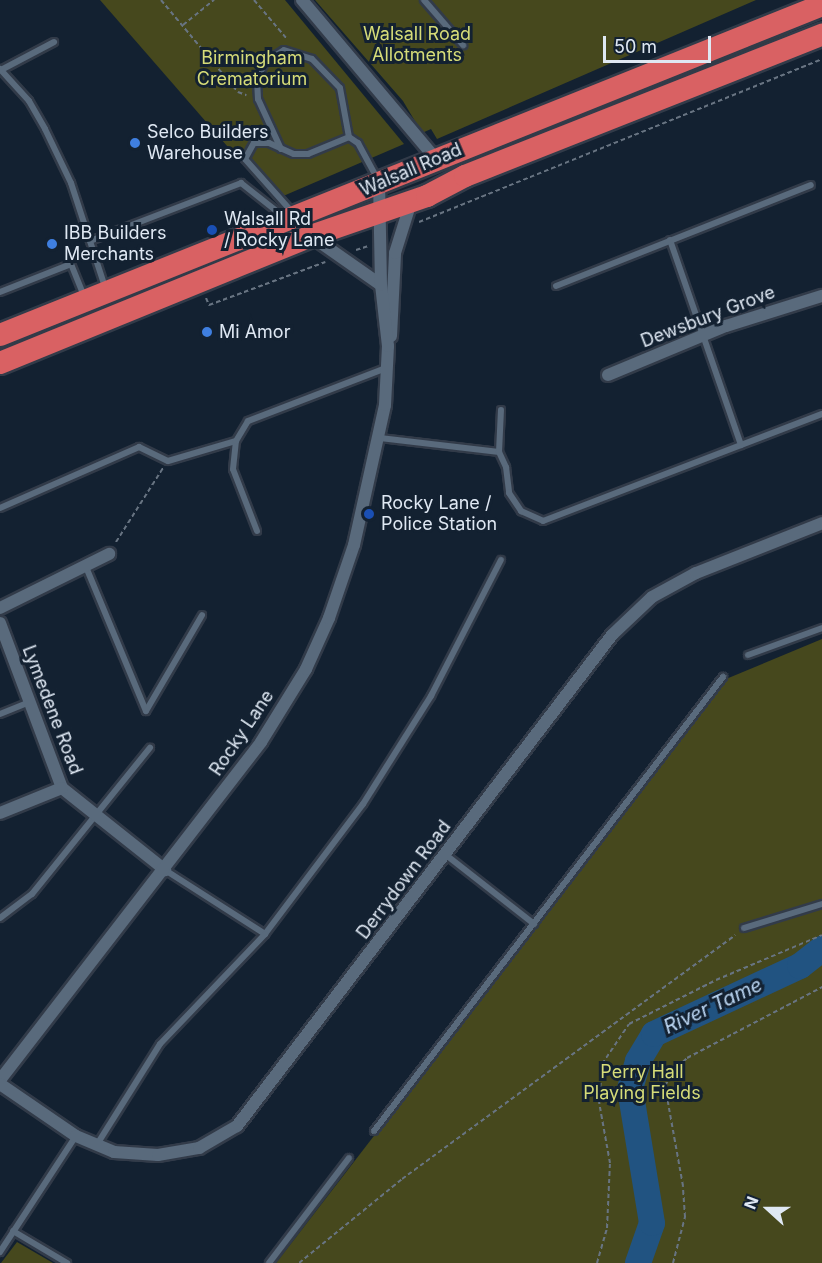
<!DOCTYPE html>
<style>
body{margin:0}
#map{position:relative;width:822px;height:1263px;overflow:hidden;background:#132131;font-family:Inter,sans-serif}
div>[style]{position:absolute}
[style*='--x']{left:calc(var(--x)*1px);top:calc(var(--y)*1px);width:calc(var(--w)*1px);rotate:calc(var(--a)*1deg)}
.green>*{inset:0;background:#46481d}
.river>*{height:26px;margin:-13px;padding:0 13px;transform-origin:13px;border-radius:13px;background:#215381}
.path>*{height:2px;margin-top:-1px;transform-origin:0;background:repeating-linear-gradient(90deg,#687482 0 4.5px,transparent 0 7.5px)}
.roads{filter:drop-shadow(2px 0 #323b49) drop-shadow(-2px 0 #323b49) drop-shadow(0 2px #323b49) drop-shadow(0 -2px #323b49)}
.lane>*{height:6px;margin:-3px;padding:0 3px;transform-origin:3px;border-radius:3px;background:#596a7c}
.street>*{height:12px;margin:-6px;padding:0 6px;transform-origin:6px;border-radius:6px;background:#596a7c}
.highway>*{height:22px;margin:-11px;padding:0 11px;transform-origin:11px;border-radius:11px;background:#d96163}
.dots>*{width:16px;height:16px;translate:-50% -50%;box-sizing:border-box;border:3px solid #132131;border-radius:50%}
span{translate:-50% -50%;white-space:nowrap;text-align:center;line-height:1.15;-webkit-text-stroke:6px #132131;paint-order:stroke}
.park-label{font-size:18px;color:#d6dc78}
.poi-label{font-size:18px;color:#dfe8f3}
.left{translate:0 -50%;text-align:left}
.street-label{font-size:18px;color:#dfe8f3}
.water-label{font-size:20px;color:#bad5f2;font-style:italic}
.north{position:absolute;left:738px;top:1179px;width:60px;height:60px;-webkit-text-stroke:4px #132131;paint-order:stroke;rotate:291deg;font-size:16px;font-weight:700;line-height:24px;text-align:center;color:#dfe8f3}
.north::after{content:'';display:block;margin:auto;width:21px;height:27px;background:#dfe8f3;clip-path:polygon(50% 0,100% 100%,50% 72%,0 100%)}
.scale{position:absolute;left:603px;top:36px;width:108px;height:27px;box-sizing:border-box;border:3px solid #dfe8f3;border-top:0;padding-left:8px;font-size:18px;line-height:21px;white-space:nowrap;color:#dfe8f3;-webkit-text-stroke:4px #132131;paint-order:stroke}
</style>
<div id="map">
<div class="green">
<i style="clip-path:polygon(100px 0,285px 0,404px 144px,274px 200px)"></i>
<i style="clip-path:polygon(315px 0,756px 0,437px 139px,431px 129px,422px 133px,403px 101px)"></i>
<i style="clip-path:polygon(787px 25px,790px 33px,581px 116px,554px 119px)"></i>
<i style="clip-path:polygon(159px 279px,163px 286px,0 350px,0 343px)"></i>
<i style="clip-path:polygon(822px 639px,822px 1263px,276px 1263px,726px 679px)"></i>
<i style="clip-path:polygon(17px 1242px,53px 1263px,1px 1263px)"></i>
</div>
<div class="river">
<i style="--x:638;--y:1263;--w:42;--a:-70.7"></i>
<i style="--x:652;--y:1223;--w:136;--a:-99.3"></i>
<i style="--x:630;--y:1089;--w:29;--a:-74"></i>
<i style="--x:638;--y:1061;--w:31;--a:-59"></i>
<i style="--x:654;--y:1034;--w:161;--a:-25"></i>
<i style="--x:800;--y:966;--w:28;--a:-38"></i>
</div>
<div class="path">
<i style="--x:161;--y:0;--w:120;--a:50.1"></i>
<i style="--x:238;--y:92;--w:9;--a:21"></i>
<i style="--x:254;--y:0;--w:51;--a:49.8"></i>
<i style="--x:183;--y:25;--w:40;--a:-39"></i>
<i style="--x:419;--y:222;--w:435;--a:-22"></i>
<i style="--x:356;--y:250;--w:13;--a:-18"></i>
<i style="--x:206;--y:298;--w:8;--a:67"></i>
<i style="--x:209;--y:305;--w:124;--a:-20.3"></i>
<i style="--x:116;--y:542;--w:88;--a:-57.6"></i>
<i style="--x:299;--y:1263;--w:133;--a:-39.2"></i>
<i style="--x:402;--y:1179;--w:413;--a:-36.2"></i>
<i style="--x:597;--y:1263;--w:36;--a:-74"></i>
<i style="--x:607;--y:1228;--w:65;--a:-87.4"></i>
<i style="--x:610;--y:1163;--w:62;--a:-100.2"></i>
<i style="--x:599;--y:1102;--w:38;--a:-85"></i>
<i style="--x:602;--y:1064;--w:48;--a:-56"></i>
<i style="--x:629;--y:1024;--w:97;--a:-26.8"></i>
<i style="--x:716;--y:980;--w:115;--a:-23"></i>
<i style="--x:673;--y:1263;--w:48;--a:-75.4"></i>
<i style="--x:685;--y:1217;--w:31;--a:-94"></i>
<i style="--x:683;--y:1186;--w:102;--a:-100.2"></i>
<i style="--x:665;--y:1086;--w:16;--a:-63"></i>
<i style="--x:672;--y:1072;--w:21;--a:-43"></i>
<i style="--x:687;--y:1058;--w:153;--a:-27.7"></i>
</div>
<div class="roads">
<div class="lane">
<i style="--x:424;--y:0;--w:60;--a:49.1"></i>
<i style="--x:0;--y:69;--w:43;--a:47.8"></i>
<i style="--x:29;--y:101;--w:32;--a:60"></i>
<i style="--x:45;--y:129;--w:60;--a:64.3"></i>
<i style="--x:71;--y:183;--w:109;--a:71.9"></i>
<i style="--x:1;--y:70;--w:60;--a:-27.8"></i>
<i style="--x:281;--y:149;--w:55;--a:-114.7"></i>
<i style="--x:258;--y:99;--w:19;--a:-93"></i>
<i style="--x:257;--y:80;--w:20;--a:-66"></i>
<i style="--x:265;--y:62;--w:22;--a:-32"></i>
<i style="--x:284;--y:50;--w:29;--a:18"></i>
<i style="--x:312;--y:59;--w:40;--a:46"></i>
<i style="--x:340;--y:88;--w:50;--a:79.6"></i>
<i style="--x:293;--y:213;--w:72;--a:-131.6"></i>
<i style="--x:245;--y:159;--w:18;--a:-61"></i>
<i style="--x:254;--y:143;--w:15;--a:0"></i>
<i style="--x:269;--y:143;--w:27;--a:24"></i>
<i style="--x:294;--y:154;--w:14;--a:0"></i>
<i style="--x:308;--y:154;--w:44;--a:-22.5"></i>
<i style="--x:349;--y:137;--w:11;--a:34"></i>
<i style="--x:358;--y:143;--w:42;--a:61.6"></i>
<i style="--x:670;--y:240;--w:217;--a:70.9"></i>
<i style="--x:90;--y:241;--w:162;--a:-21"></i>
<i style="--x:241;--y:183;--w:53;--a:38.2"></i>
<i style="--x:556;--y:286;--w:274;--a:-21.6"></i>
<i style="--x:0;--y:292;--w:76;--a:-21.5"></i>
<i style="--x:71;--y:264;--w:35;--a:68"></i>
<i style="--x:380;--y:438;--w:120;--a:6.7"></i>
<i style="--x:499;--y:452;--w:42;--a:-87.3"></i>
<i style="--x:499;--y:452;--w:17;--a:65"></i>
<i style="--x:506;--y:467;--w:26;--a:83"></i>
<i style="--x:509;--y:493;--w:22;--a:56"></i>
<i style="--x:521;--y:511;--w:24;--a:24"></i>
<i style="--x:543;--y:521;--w:299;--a:-21"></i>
<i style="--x:0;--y:508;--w:152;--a:-23.7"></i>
<i style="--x:139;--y:447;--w:32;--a:26"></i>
<i style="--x:168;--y:461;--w:71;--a:-16.4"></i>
<i style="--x:257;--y:531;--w:66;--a:-111.2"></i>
<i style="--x:233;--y:469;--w:28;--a:-84"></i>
<i style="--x:236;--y:441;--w:23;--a:-59"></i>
<i style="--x:248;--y:421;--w:148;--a:-21"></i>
<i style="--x:86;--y:567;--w:156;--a:67.4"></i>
<i style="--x:146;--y:711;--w:111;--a:-59.7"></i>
<i style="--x:748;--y:655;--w:79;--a:-20"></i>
<i style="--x:0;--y:714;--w:32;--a:-22"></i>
<i style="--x:446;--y:855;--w:112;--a:38.1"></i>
<i style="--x:165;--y:870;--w:119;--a:32.6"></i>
<i style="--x:265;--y:934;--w:163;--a:-53"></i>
<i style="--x:363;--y:804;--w:128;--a:-57.8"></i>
<i style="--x:431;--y:696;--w:153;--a:-62.8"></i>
<i style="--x:0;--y:918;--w:40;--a:-37"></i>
<i style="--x:32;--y:894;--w:188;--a:-51.1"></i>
<i style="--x:744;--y:928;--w:82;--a:-17.1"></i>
<i style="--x:374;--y:1131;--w:573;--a:-52.45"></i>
<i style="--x:96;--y:1146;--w:120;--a:-57.9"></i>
<i style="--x:160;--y:1044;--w:152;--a:-46.3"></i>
<i style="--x:13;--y:1231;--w:63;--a:30.7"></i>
<i style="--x:0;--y:1252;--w:139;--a:-56.8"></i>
<i style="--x:269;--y:1263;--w:132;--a:-52.7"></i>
</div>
<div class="street">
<i style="--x:302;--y:0;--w:208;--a:49.9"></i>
<i style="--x:311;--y:236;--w:85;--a:35"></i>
<i style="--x:391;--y:336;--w:83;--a:-87.2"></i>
<i style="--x:395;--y:253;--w:53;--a:-72.6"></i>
<i style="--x:608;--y:375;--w:128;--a:-22.6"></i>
<i style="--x:726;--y:326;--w:101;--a:-17.4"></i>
<i style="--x:0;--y:608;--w:122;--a:-26.4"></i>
<i style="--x:0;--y:623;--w:176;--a:69.4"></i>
<i style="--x:62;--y:788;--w:132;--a:38.5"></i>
<i style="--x:0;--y:813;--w:67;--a:-22"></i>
<i style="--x:0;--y:1080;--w:427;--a:-52.3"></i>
<i style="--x:261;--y:742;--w:86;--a:-58.3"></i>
<i style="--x:306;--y:669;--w:56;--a:-65.7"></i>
<i style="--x:329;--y:618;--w:77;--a:-71.1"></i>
<i style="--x:354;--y:545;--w:143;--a:-77.5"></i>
<i style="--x:385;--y:405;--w:59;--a:-87.1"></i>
<i style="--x:388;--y:346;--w:61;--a:-96.5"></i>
<i style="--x:381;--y:285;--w:102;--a:-91.1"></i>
<i style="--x:0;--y:1084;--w:92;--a:34.4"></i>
<i style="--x:76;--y:1136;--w:41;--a:22.8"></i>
<i style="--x:114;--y:1152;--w:44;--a:3.9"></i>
<i style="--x:158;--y:1155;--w:42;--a:-9.7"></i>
<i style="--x:199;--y:1148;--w:44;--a:-30.1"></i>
<i style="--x:237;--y:1126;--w:618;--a:-52.63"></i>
<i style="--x:612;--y:635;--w:55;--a:-43.5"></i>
<i style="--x:652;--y:597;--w:50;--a:-28.6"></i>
<i style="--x:696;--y:573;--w:136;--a:-21.6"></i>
</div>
<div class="highway">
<i style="--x:0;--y:335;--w:886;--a:-21.87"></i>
<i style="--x:0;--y:363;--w:336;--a:-22.2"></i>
<i style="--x:311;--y:236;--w:123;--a:-19"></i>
<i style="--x:427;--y:196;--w:43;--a:-27.8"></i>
<i style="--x:465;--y:176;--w:384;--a:-21.6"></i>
</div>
</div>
<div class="dots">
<i style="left:135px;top:143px;background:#3f7fe0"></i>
<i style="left:212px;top:230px;background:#1a4fb4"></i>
<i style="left:52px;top:244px;background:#3f7fe0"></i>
<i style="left:207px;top:332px;background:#3f7fe0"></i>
<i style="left:369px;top:514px;background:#1a4fb4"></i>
</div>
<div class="park-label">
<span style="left:417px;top:45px">Walsall Road<br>Allotments</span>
<span style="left:252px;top:69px">Birmingham<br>Crematorium</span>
<span style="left:642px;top:1083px">Perry Hall<br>Playing Fields</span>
</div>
<div class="poi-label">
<span class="left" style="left:147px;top:143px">Selco Builders<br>Warehouse</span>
<span class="left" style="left:224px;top:230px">Walsall Rd<br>/ Rocky Lane</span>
<span class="left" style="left:64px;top:244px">IBB Builders<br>Merchants</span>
<span class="left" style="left:219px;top:332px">Mi Amor</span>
<span class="left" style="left:381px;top:514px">Rocky Lane /<br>Police Station</span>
</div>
<div class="street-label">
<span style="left:411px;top:170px;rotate:-23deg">Walsall Road</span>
<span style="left:708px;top:317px;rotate:-21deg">Dewsbury Grove</span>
<span style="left:52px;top:710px;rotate:69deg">Lymedene Road</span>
<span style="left:242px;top:733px;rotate:-56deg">Rocky Lane</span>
<span style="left:404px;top:880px;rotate:-53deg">Derrydown Road</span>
</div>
<div class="water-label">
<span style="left:713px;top:1006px;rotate:-25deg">River Tame</span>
</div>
<div class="north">N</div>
<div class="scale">50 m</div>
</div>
